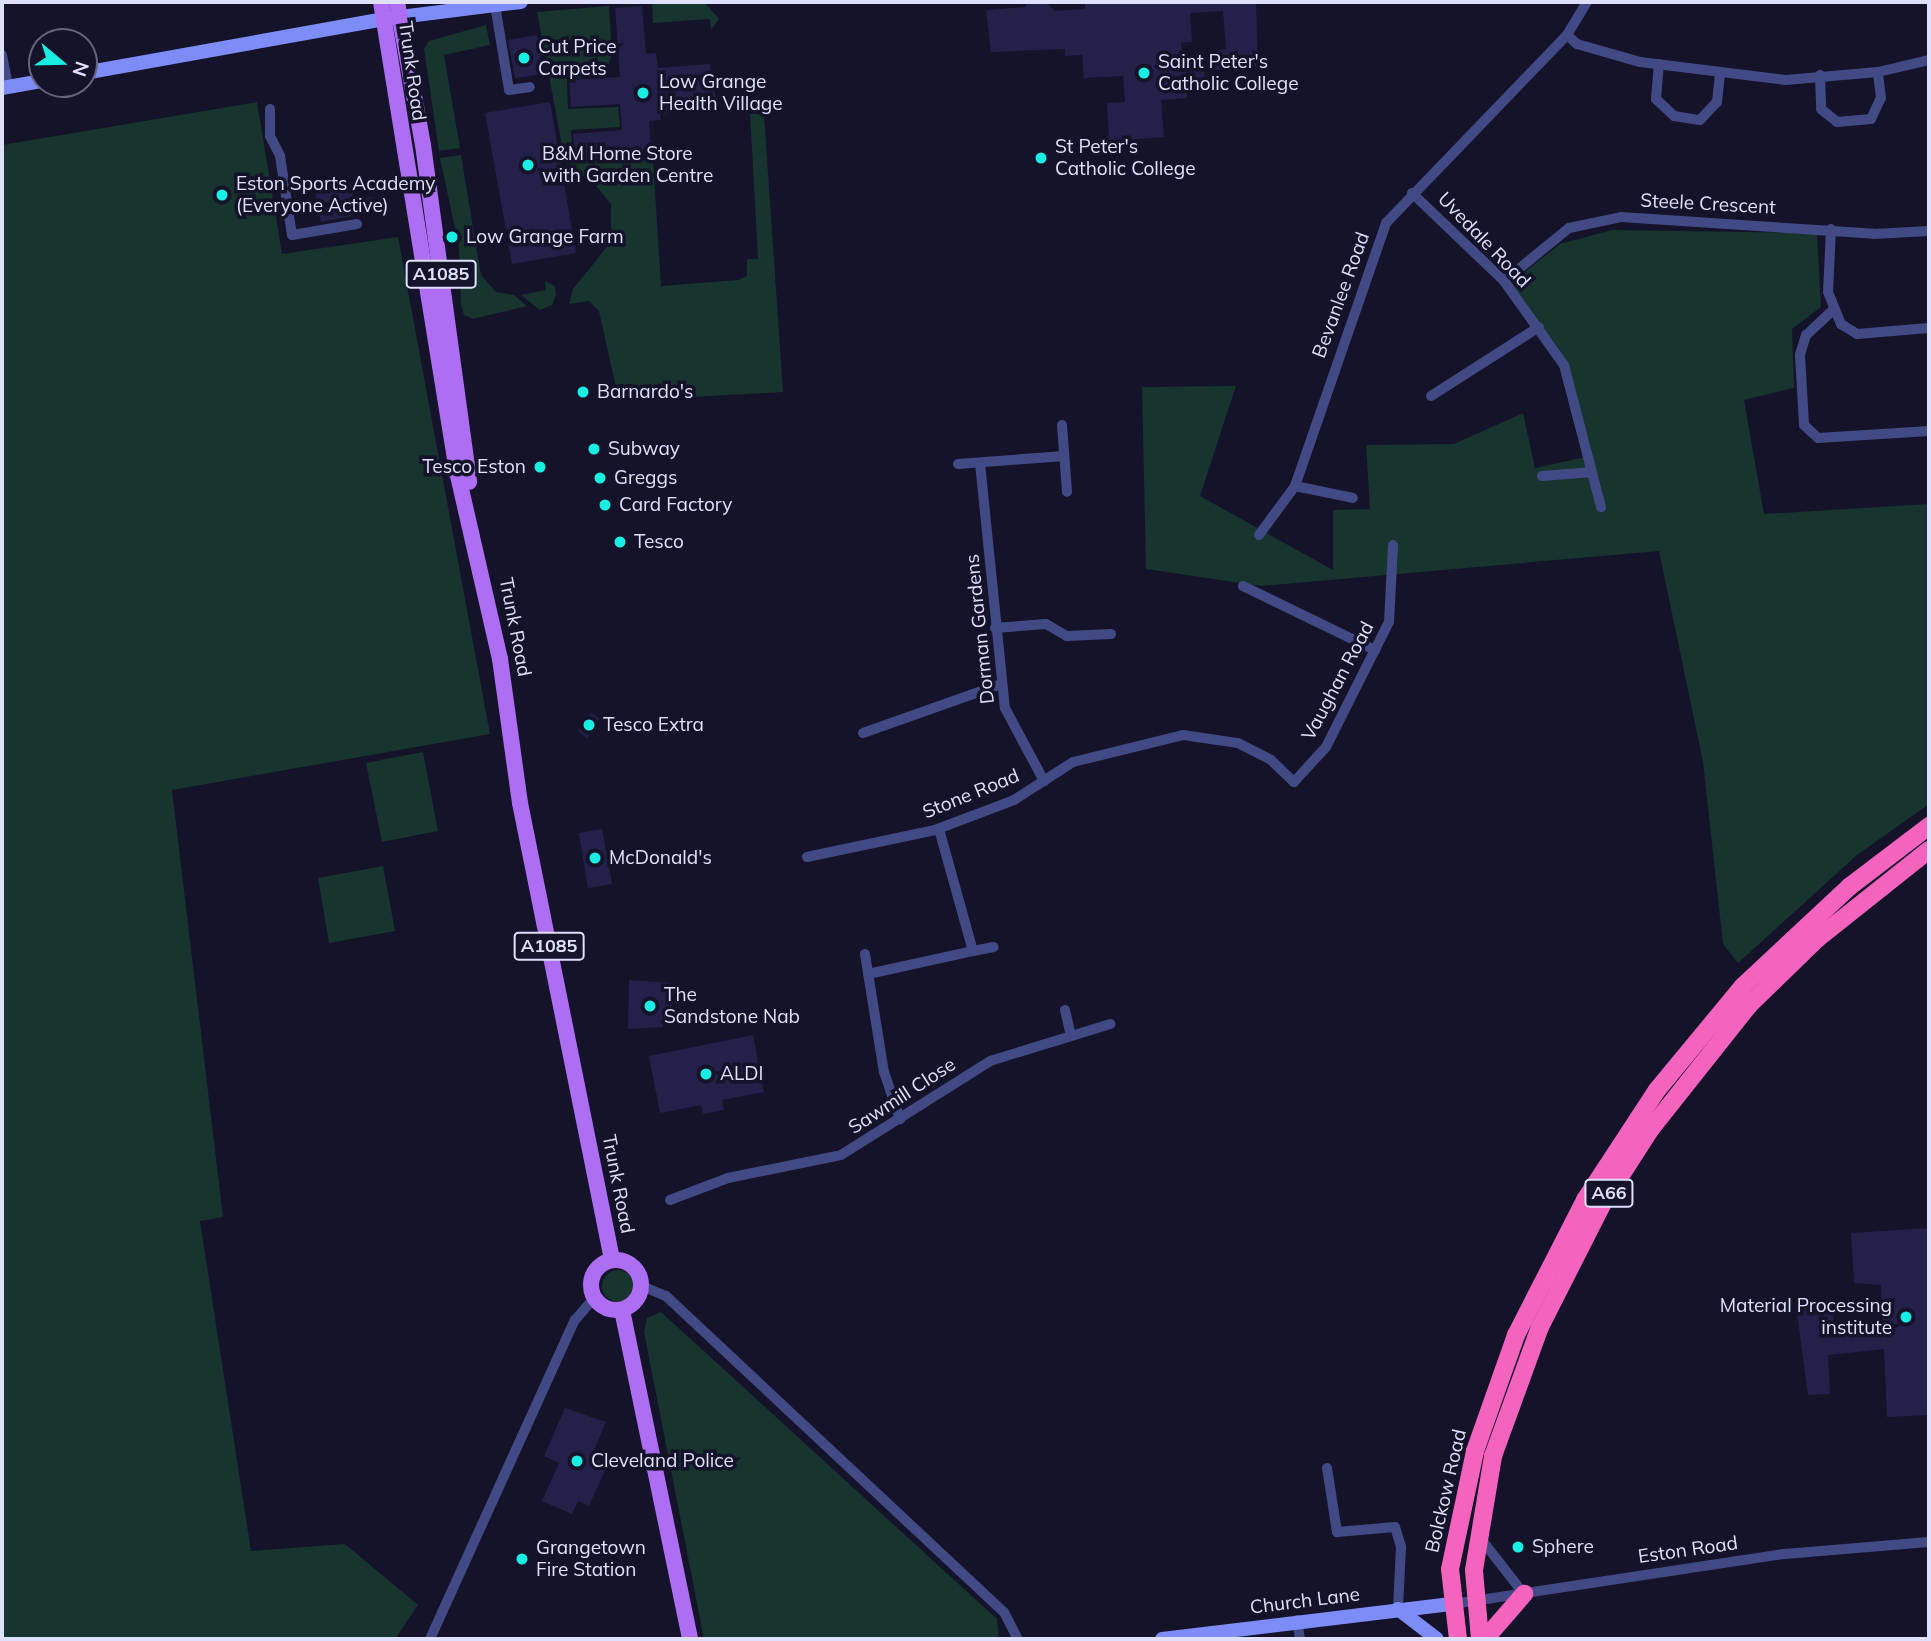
<!DOCTYPE html>
<style>
body{margin:0}
#map{position:relative;width:1931px;height:1641px;overflow:hidden;background:#14132a;font-family:Mulish,sans-serif}
div>[style]{position:absolute}
[style*='--x']{left:calc(var(--x)*1px);top:calc(var(--y)*1px);width:calc(var(--w)*1px);rotate:calc(var(--a)*1deg)}
.green>*{inset:0;background:#17342e}
.round{border-radius:50%}
.building>*{inset:0;background:#23214a}
.street>*{height:10px;margin:-5px;padding:0 5px;transform-origin:5px;border-radius:5px;background:#424a85}
.secondary>*{height:14px;margin:-7px;padding:0 7px;transform-origin:7px;border-radius:7px;background:#7d8cf6}
.primary>*{height:16px;margin:-8px;padding:0 8px;transform-origin:8px;border-radius:8px;background:#ae6ef4}
.primary>.ring{margin:-8px;padding:0;box-sizing:content-box;background:none;border:16px solid #ae6ef4;border-radius:50%}
.highway>*{height:18px;margin:-9px;padding:0 9px;transform-origin:9px;border-radius:9px;background:#f463be}
.dots>*{width:19px;height:19px;translate:-50% -50%;box-sizing:border-box;border:4px solid #14132a;border-radius:50%}
span{translate:-50% -50%;white-space:nowrap;text-align:center;line-height:1.15;-webkit-text-stroke:7px #14132a;paint-order:stroke}
.shield-label span{padding:2px 5px;background:#14132a;border:2px solid;border-radius:5px;-webkit-text-stroke-width:0}
.shield-label{font-size:18px;color:#dfe0fd;font-weight:700}
.poi-label{font-size:19px;color:#dfe0fd}
.left{translate:0 -50%;text-align:left}
.right{translate:-100% -50%;text-align:right}
.street-label{font-size:19px;color:#dfe0fd}
.frame{position:absolute;inset:0;border:4px solid #dfe0fd;pointer-events:none}
.north{position:absolute;left:28px;top:28px;width:70px;height:70px;box-sizing:border-box;background:#14132a;border:2px solid #65657e;border-radius:50%;rotate:109deg;font-size:19px;font-weight:700;line-height:28px;text-align:center;color:#dfe0fd}
.north::after{content:'';display:block;margin:auto;width:24px;height:32px;background:#19eee3;clip-path:polygon(50% 0,100% 100%,50% 72%,0 100%)}
</style>
<div id="map">
<div class="green">
<i style="clip-path:polygon(704px 2px,719px 19px,711px 30px,710px 19px,653px 23px,652px 3px)"></i>
<i style="clip-path:polygon(609px 6px,612px 53px,605px 76px,567px 79px,568px 109px,618px 107px,620px 127px,571px 130px,573px 162px,653px 159px,661px 286px,738px 280px,747px 276px,747px 259px,758px 259px,750px 114px,764px 114px,783px 392px,619px 401px,599px 311px,589px 301px,569px 304px,573px 289px,611px 242px,611px 204px,588px 176px,568px 177px,537px 12px)"></i>
<i style="clip-path:polygon(486px 25px,490px 45px,444px 55px,460px 148px,439px 151px,424px 49px,429px 41px)"></i>
<i style="clip-path:polygon(257px 102px,282px 254px,398px 237px,490px 734px,172px 790px,223px 1217px,200px 1221px,251px 1551px,345px 1544px,418px 1605px,395px 1639px,2px 1639px,2px 145px)"></i>
<i style="clip-path:polygon(461px 155px,481px 275px,496px 292px,514px 295px,527px 306px,473px 319px,464px 315px,461px 305px,459px 247px,440px 158px)"></i>
<i style="clip-path:polygon(1612px 230px,1817px 233px,1821px 307px,1792px 329px,1794px 388px,1744px 400px,1764px 514px,1929px 504px,1929px 804px,1857px 855px,1738px 963px,1723px 944px,1703px 762px,1659px 551px,1261px 586px,1146px 569px,1142px 387px,1236px 386px,1200px 496px,1333px 570px,1333px 510px,1370px 509px,1366px 445px,1454px 444px,1523px 413px,1535px 468px,1590px 456px,1565px 359px,1508px 285px,1560px 244px)"></i>
<i style="clip-path:polygon(545px 281px,555px 286px,556px 295px,552px 305px,540px 310px,521px 295px,546px 290px)"></i>
<i style="clip-path:polygon(423px 752px,438px 831px,382px 842px,366px 763px)"></i>
<i style="clip-path:polygon(383px 866px,395px 931px,329px 943px,318px 878px)"></i>
<i class="round" style="left:602px;top:1270px;width:32px;height:32px"></i>
<i style="clip-path:polygon(661px 1312px,997px 1619px,999px 1639px,704px 1639px,644px 1332px,647px 1318px)"></i>
</div>
<div class="building">
<i style="clip-path:polygon(evenodd,1026px 2px,1047px 2px,1054px 11px,1085px 9px,1085px 2px,1256px 2px,1258px 67px,1204px 71px,1205px 77px,1186px 82px,1187px 98px,1161px 100px,1164px 137px,1109px 141px,1107px 103px,1125px 102px,1123px 76px,1084px 78px,1082px 55px,1065px 56px,1065px 49px,991px 52px,986px 10px,1026px 7px,1026px 2px,1223px 11px,1226px 49px,1213px 51px,1213px 59px,1183px 62px,1181px 43px,1192px 42px,1190px 13px,1223px 11px)"></i>
<i style="clip-path:polygon(642px 6px,646px 54px,656px 53px,658px 68px,710px 64px,717px 110px,660px 114px,661px 120px,649px 121px,651px 155px,575px 160px,573px 134px,622px 130px,620px 104px,571px 107px,569px 80px,620px 77px,615px 8px)"></i>
<i style="clip-path:polygon(537px 35px,543px 74px,515px 78px,508px 40px)"></i>
<i style="clip-path:polygon(550px 102px,576px 253px,512px 264px,485px 113px)"></i>
<i style="clip-path:polygon(350px 183px,354px 201px,372px 197px,375px 211px,321px 222px,315px 190px)"></i>
<i style="clip-path:polygon(591px 713px,600px 719px,587px 738px,578px 731px)"></i>
<i style="clip-path:polygon(602px 829px,612px 884px,588px 888px,579px 833px)"></i>
<i style="clip-path:polygon(629px 980px,671px 983px,671px 1014px,663px 1014px,663px 1027px,628px 1029px)"></i>
<i style="clip-path:polygon(753px 1035px,764px 1092px,722px 1100px,724px 1110px,703px 1114px,701px 1105px,660px 1113px,649px 1056px)"></i>
<i style="clip-path:polygon(1929px 1228px,1927px 1415px,1887px 1417px,1884px 1349px,1828px 1355px,1830px 1394px,1808px 1395px,1796px 1306px,1832px 1305px,1834px 1334px,1883px 1331px,1881px 1285px,1854px 1283px,1851px 1233px)"></i>
<i style="clip-path:polygon(565px 1408px,606px 1422px,591px 1457px,608px 1464px,589px 1506px,578px 1501px,572px 1514px,542px 1501px,559px 1463px,544px 1456px)"></i>
</div>
<div class="street">
<i style="--x:495;--y:5;--w:86;--a:80.6"></i>
<i style="--x:509;--y:90;--w:21;--a:-8"></i>
<i style="--x:1567;--y:35;--w:13;--a:42"></i>
<i style="--x:1577;--y:44;--w:66;--a:15.9"></i>
<i style="--x:1640;--y:62;--w:147;--a:7"></i>
<i style="--x:1786;--y:80;--w:92;--a:-5"></i>
<i style="--x:1878;--y:72;--w:52;--a:-13.2"></i>
<i style="--x:2;--y:55;--w:33;--a:79"></i>
<i style="--x:1659;--y:64;--w:35;--a:95"></i>
<i style="--x:1656;--y:99;--w:25;--a:43"></i>
<i style="--x:1674;--y:116;--w:26;--a:9"></i>
<i style="--x:1700;--y:120;--w:25;--a:-47"></i>
<i style="--x:1717;--y:102;--w:29;--a:-84"></i>
<i style="--x:1820;--y:75;--w:34;--a:88"></i>
<i style="--x:1821;--y:109;--w:21;--a:39"></i>
<i style="--x:1837;--y:122;--w:34;--a:-5"></i>
<i style="--x:1871;--y:119;--w:23;--a:-65"></i>
<i style="--x:1881;--y:98;--w:26;--a:-97"></i>
<i style="--x:270;--y:109;--w:27;--a:90"></i>
<i style="--x:270;--y:136;--w:22;--a:63"></i>
<i style="--x:280;--y:156;--w:80;--a:81.4"></i>
<i style="--x:292;--y:235;--w:66;--a:-9.6"></i>
<i style="--x:1412;--y:193;--w:127;--a:43.7"></i>
<i style="--x:1504;--y:281;--w:103;--a:54.5"></i>
<i style="--x:1564;--y:365;--w:147;--a:75.4"></i>
<i style="--x:1831;--y:229;--w:63;--a:92.7"></i>
<i style="--x:1828;--y:292;--w:35;--a:68"></i>
<i style="--x:1841;--y:324;--w:19;--a:32"></i>
<i style="--x:1857;--y:334;--w:72;--a:-4.8"></i>
<i style="--x:1504;--y:281;--w:84;--a:-39.2"></i>
<i style="--x:1569;--y:228;--w:53;--a:-11.9"></i>
<i style="--x:1621;--y:217;--w:254;--a:3.8"></i>
<i style="--x:1874;--y:234;--w:55;--a:-3.1"></i>
<i style="--x:1832;--y:311;--w:35;--a:137"></i>
<i style="--x:1806;--y:335;--w:21;--a:107"></i>
<i style="--x:1800;--y:355;--w:70;--a:86.7"></i>
<i style="--x:1804;--y:425;--w:19;--a:43"></i>
<i style="--x:1818;--y:438;--w:111;--a:-3.6"></i>
<i style="--x:1431;--y:396;--w:128;--a:-32.6"></i>
<i style="--x:1062;--y:425;--w:67;--a:85.7"></i>
<i style="--x:980;--y:463;--w:246;--a:84.2"></i>
<i style="--x:1005;--y:708;--w:83;--a:61.9"></i>
<i style="--x:958;--y:464;--w:106;--a:-4.3"></i>
<i style="--x:1542;--y:476;--w:50;--a:-4.6"></i>
<i style="--x:1295;--y:486;--w:59;--a:11.7"></i>
<i style="--x:1259;--y:535;--w:61;--a:-53.7"></i>
<i style="--x:1295;--y:486;--w:278;--a:-70.9"></i>
<i style="--x:1386;--y:223;--w:261;--a:-46.1"></i>
<i style="--x:1567;--y:35;--w:39;--a:-59"></i>
<i style="--x:1243;--y:586;--w:147;--a:25.9"></i>
<i style="--x:995;--y:628;--w:51;--a:-4.5"></i>
<i style="--x:1046;--y:624;--w:24;--a:30"></i>
<i style="--x:1067;--y:636;--w:44;--a:-2.6"></i>
<i style="--x:863;--y:733;--w:146;--a:-19.5"></i>
<i style="--x:807;--y:857;--w:131;--a:-11.9"></i>
<i style="--x:935;--y:830;--w:85;--a:-20.8"></i>
<i style="--x:1014;--y:800;--w:70;--a:-32.8"></i>
<i style="--x:1073;--y:762;--w:113;--a:-13.8"></i>
<i style="--x:1183;--y:735;--w:56;--a:8.3"></i>
<i style="--x:1238;--y:743;--w:37;--a:27"></i>
<i style="--x:1271;--y:760;--w:32;--a:44"></i>
<i style="--x:1294;--y:782;--w:47;--a:-47.6"></i>
<i style="--x:1326;--y:747;--w:140;--a:-63.3"></i>
<i style="--x:1389;--y:622;--w:77;--a:-87"></i>
<i style="--x:973;--y:951;--w:21;--a:-11"></i>
<i style="--x:865;--y:954;--w:120;--a:80.9"></i>
<i style="--x:884;--y:1072;--w:50;--a:71.2"></i>
<i style="--x:868;--y:974;--w:107;--a:-12.4"></i>
<i style="--x:973;--y:951;--w:127;--a:-105.6"></i>
<i style="--x:1065;--y:1010;--w:26;--a:77"></i>
<i style="--x:670;--y:1200;--w:62;--a:-20.8"></i>
<i style="--x:728;--y:1178;--w:115;--a:-11.5"></i>
<i style="--x:841;--y:1155;--w:176;--a:-32.2"></i>
<i style="--x:990;--y:1061;--w:126;--a:-17.1"></i>
<i style="--x:642;--y:1286;--w:26;--a:23"></i>
<i style="--x:666;--y:1296;--w:463;--a:43.1"></i>
<i style="--x:1004;--y:1612;--w:30;--a:63"></i>
<i style="--x:1327;--y:1468;--w:65;--a:81.1"></i>
<i style="--x:1337;--y:1532;--w:58;--a:-4.9"></i>
<i style="--x:1395;--y:1527;--w:21;--a:73"></i>
<i style="--x:1401;--y:1547;--w:62;--a:92.8"></i>
<i style="--x:1481;--y:1539;--w:70;--a:52"></i>
<i style="--x:1453;--y:1604;--w:336;--a:-8.6"></i>
<i style="--x:1785;--y:1554;--w:144;--a:-4.8"></i>
<i style="--x:1297;--y:1620;--w:19;--a:81"></i>
<i style="--x:430;--y:1639;--w:350;--a:-65.6"></i>
<i style="--x:575;--y:1320;--w:29;--a:-49"></i>
</div>
<div class="secondary">
<i style="--x:84;--y:73;--w:305;--a:-10.2"></i>
<i style="--x:384;--y:19;--w:138;--a:-7.1"></i>
<i style="--x:2;--y:88;--w:41;--a:-9.9"></i>
<i style="--x:1398;--y:1609;--w:49;--a:37.6"></i>
<i style="--x:1162;--y:1639;--w:293;--a:-6.9"></i>
</div>
<div class="primary">
<i style="--x:381;--y:2;--w:471;--a:80.8"></i>
<i style="--x:456;--y:467;--w:197;--a:77.1"></i>
<i style="--x:500;--y:659;--w:145;--a:82.1"></i>
<i style="--x:520;--y:803;--w:466;--a:78.6"></i>
<i style="--x:397;--y:2;--w:145;--a:79.7"></i>
<i style="--x:423;--y:145;--w:340;--a:82.2"></i>
<i class="ring" style="left:591px;top:1260px;width:34px;height:34px"></i>
<i style="--x:622;--y:1310;--w:336;--a:78.3"></i>
</div>
<div class="highway">
<i style="--x:1458;--y:1639;--w:70;--a:-96.5"></i>
<i style="--x:1450;--y:1569;--w:121;--a:-78"></i>
<i style="--x:1475;--y:1451;--w:123;--a:-70.5"></i>
<i style="--x:1516;--y:1335;--w:152;--a:-62.9"></i>
<i style="--x:1585;--y:1200;--w:131;--a:-56.8"></i>
<i style="--x:1657;--y:1090;--w:135;--a:-50.4"></i>
<i style="--x:1743;--y:986;--w:145;--a:-43"></i>
<i style="--x:1849;--y:887;--w:101;--a:-37.3"></i>
<i style="--x:1480;--y:1639;--w:69;--a:-95"></i>
<i style="--x:1474;--y:1570;--w:116;--a:-80.5"></i>
<i style="--x:1493;--y:1456;--w:137;--a:-70"></i>
<i style="--x:1540;--y:1327;--w:139;--a:-63.1"></i>
<i style="--x:1603;--y:1203;--w:87;--a:-57.2"></i>
<i style="--x:1650;--y:1130;--w:159;--a:-51.6"></i>
<i style="--x:1749;--y:1005;--w:95;--a:-44.1"></i>
<i style="--x:1817;--y:939;--w:143;--a:-38.5"></i>
<i style="--x:1485;--y:1639;--w:60;--a:-49.1"></i>
</div>
<div class="dots">
<i style="left:524px;top:58px;background:#19eee3"></i>
<i style="left:1144px;top:73px;background:#19eee3"></i>
<i style="left:643px;top:93px;background:#19eee3"></i>
<i style="left:1041px;top:158px;background:#19eee3"></i>
<i style="left:528px;top:165px;background:#19eee3"></i>
<i style="left:222px;top:195px;background:#19eee3"></i>
<i style="left:452px;top:237px;background:#19eee3"></i>
<i style="left:583px;top:392px;background:#19eee3"></i>
<i style="left:594px;top:449px;background:#19eee3"></i>
<i style="left:540px;top:467px;background:#19eee3"></i>
<i style="left:600px;top:478px;background:#19eee3"></i>
<i style="left:605px;top:505px;background:#19eee3"></i>
<i style="left:620px;top:542px;background:#19eee3"></i>
<i style="left:589px;top:725px;background:#19eee3"></i>
<i style="left:595px;top:858px;background:#19eee3"></i>
<i style="left:650px;top:1006px;background:#19eee3"></i>
<i style="left:706px;top:1074px;background:#19eee3"></i>
<i style="left:1906px;top:1317px;background:#19eee3"></i>
<i style="left:577px;top:1461px;background:#19eee3"></i>
<i style="left:1518px;top:1547px;background:#19eee3"></i>
<i style="left:522px;top:1559px;background:#19eee3"></i>
</div>
<div class="shield-label">
<span style="left:441px;top:274px">A1085</span>
<span style="left:549px;top:946px">A1085</span>
<span style="left:1609px;top:1193px">A66</span>
</div>
<div class="poi-label">
<span class="left" style="left:538px;top:58px">Cut Price<br>Carpets</span>
<span class="left" style="left:1158px;top:73px">Saint Peter's<br>Catholic College</span>
<span class="left" style="left:659px;top:93px">Low Grange<br>Health Village</span>
<span class="left" style="left:1055px;top:158px">St Peter's<br>Catholic College</span>
<span class="left" style="left:542px;top:165px">B&amp;M Home Store<br>with Garden Centre</span>
<span class="left" style="left:236px;top:195px">Eston Sports Academy<br>(Everyone Active)</span>
<span class="left" style="left:466px;top:237px">Low Grange Farm</span>
<span class="left" style="left:597px;top:392px">Barnardo's</span>
<span class="left" style="left:608px;top:449px">Subway</span>
<span class="right" style="left:526px;top:467px">Tesco Eston</span>
<span class="left" style="left:614px;top:478px">Greggs</span>
<span class="left" style="left:619px;top:505px">Card Factory</span>
<span class="left" style="left:634px;top:542px">Tesco</span>
<span class="left" style="left:603px;top:725px">Tesco Extra</span>
<span class="left" style="left:609px;top:858px">McDonald's</span>
<span class="left" style="left:664px;top:1006px">The<br>Sandstone Nab</span>
<span class="left" style="left:720px;top:1074px">ALDI</span>
<span class="right" style="left:1892px;top:1317px">Material Processing<br>institute</span>
<span class="left" style="left:591px;top:1461px">Cleveland Police</span>
<span class="left" style="left:1532px;top:1547px">Sphere</span>
<span class="left" style="left:536px;top:1559px">Grangetown<br>Fire Station</span>
</div>
<div class="street-label">
<span style="left:412px;top:71px;rotate:82deg">Trunk Road</span>
<span style="left:1708px;top:204px;rotate:3deg">Steele Crescent</span>
<span style="left:1484px;top:240px;rotate:46deg">Uvedale Road</span>
<span style="left:1341px;top:295px;rotate:-70deg">Bevanlee Road</span>
<span style="left:515px;top:627px;rotate:79deg">Trunk Road</span>
<span style="left:980px;top:629px;rotate:-96deg">Dorman Gardens</span>
<span style="left:1338px;top:681px;rotate:-62deg">Vaughan Road</span>
<span style="left:971px;top:794px;rotate:-22deg">Stone Road</span>
<span style="left:902px;top:1096px;rotate:-33deg">Sawmill Close</span>
<span style="left:618px;top:1184px;rotate:79deg">Trunk Road</span>
<span style="left:1446px;top:1491px;rotate:-77deg">Bolckow Road</span>
<span style="left:1688px;top:1550px;rotate:-8deg">Eston Road</span>
<span style="left:1305px;top:1601px;rotate:-7deg">Church Lane</span>
</div>
<div class="frame"></div>
<div class="north">N</div>
</div>
